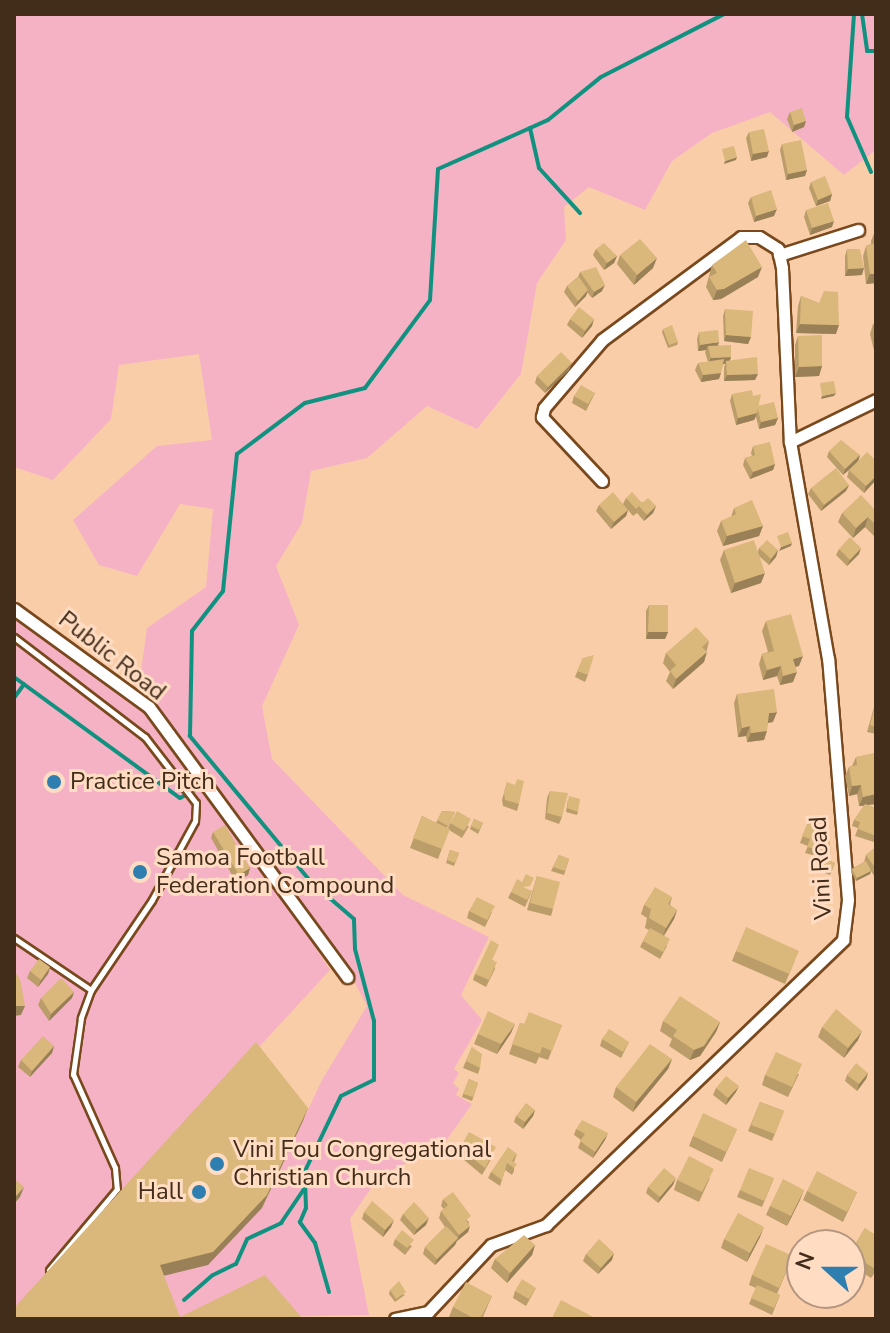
<!DOCTYPE html>
<style>
body{margin:0}
#map{position:relative;width:890px;height:1333px;overflow:hidden;background:#facda9;font-family:"Nunito Sans",sans-serif}
div>[style]{position:absolute}
[style*='--x']{left:calc(var(--x)*1px);top:calc(var(--y)*1px);width:calc(var(--w)*1px);rotate:calc(var(--a)*1deg)}
.green>*{inset:0;background:#f5b2c5}
.stream>*{height:4px;margin:-2px;padding:0 2px;transform-origin:2px;border-radius:2px;background:#119281}
.roads{filter:drop-shadow(2px 0 #79491d) drop-shadow(-2px 0 #79491d) drop-shadow(0 2px #79491d) drop-shadow(0 -2px #79491d)}
.service>*{height:5px;margin:-2.5px;padding:0 2.5px;transform-origin:2.5px;border-radius:2.5px;background:#fff}
.minor>*{height:11px;margin:-5.5px;padding:0 5.5px;transform-origin:5.5px;border-radius:5.5px;background:#fff}
.wall>*{inset:0;background:#bb9d6a}
.shaded-wall>*{inset:0;background:#998056}
.building>*{inset:0;background:#dab77b}
.dots>*{width:22px;height:22px;translate:-50% -50%;box-sizing:border-box;border:4px solid #ffdcc2;border-radius:50%}
span{translate:-50% -50%;white-space:nowrap;text-align:center;line-height:1.15;-webkit-text-stroke:6px #ffdcc2;paint-order:stroke}
.street-label{font-size:24px;color:#422c1a}
.poi-label{font-size:24px;color:#422c1a}
.left{translate:0 -50%;text-align:left}
.right{translate:-100% -50%;text-align:right}
.frame{position:absolute;inset:0;border:16px solid #422c1a;pointer-events:none}
.north{position:absolute;left:786px;top:1229px;width:80px;height:80px;box-sizing:border-box;background:#ffdcc2;border:2px solid #b3967f;border-radius:50%;rotate:291deg;font-size:22px;font-weight:700;line-height:32px;text-align:center;color:#422c1a}
.north::after{content:'';display:block;margin:auto;width:28px;height:36px;background:#2e7eb0;clip-path:polygon(50% 0,100% 100%,50% 72%,0 100%)}
</style>
<div id="map">
<div class="green">
<i style="clip-path:polygon(14px 14px,876px 14px,876px 150px,844px 175px,770px 112px,712px 133px,672px 161px,645px 210px,589px 187px,564px 207px,566px 240px,537px 283px,521px 374px,477px 429px,427px 406px,367px 458px,311px 471px,302px 523px,276px 566px,299px 625px,262px 706px,272px 759px,403px 895px,489px 937px,461px 995px,482px 1020px,454px 1069px,459px 1073px,453px 1083px,459px 1089px,456px 1095px,472px 1104px,441px 1148px,380px 1175px,350px 1219px,369px 1315px,172px 1319px,155px 1278px,262px 1208px,322px 1080px,367px 1006px,345px 964px,248px 844px,330px 970px,14px 1313px,14px 607px,150px 701px,195px 765px,140px 678px,147px 628px,206px 587px,213px 509px,180px 504px,137px 576px,99px 565px,73px 520px,157px 446px,212px 440px,199px 354px,119px 365px,111px 419px,53px 480px,14px 467px)"></i>
</div>
<div class="stream">
<i style="--x:854;--y:14;--w:103;--a:93.9"></i>
<i style="--x:847;--y:117;--w:60;--a:66.4"></i>
<i style="--x:862;--y:14;--w:37;--a:82"></i>
<i style="--x:867;--y:51;--w:9;--a:0"></i>
<i style="--x:530;--y:128;--w:41;--a:77.3"></i>
<i style="--x:539;--y:168;--w:61;--a:47.7"></i>
<i style="--x:14;--y:677;--w:205;--a:36.1"></i>
<i style="--x:180;--y:798;--w:19;--a:-28"></i>
<i style="--x:14;--y:698;--w:17;--a:-54"></i>
<i style="--x:329;--y:1292;--w:51;--a:-105.9"></i>
<i style="--x:315;--y:1243;--w:26;--a:-126"></i>
<i style="--x:300;--y:1222;--w:15;--a:-67"></i>
<i style="--x:306;--y:1208;--w:37;--a:-92"></i>
<i style="--x:305;--y:1171;--w:83;--a:-64.4"></i>
<i style="--x:341;--y:1096;--w:37;--a:-26"></i>
<i style="--x:374;--y:1080;--w:59;--a:-90"></i>
<i style="--x:374;--y:1021;--w:74;--a:-104.8"></i>
<i style="--x:355;--y:949;--w:30;--a:-92"></i>
<i style="--x:354;--y:919;--w:57;--a:-139.3"></i>
<i style="--x:311;--y:882;--w:190;--a:-129.7"></i>
<i style="--x:190;--y:736;--w:105;--a:-88.9"></i>
<i style="--x:192;--y:631;--w:51;--a:-52.2"></i>
<i style="--x:223;--y:591;--w:138;--a:-84.2"></i>
<i style="--x:237;--y:454;--w:85;--a:-36.9"></i>
<i style="--x:305;--y:403;--w:62;--a:-14"></i>
<i style="--x:365;--y:388;--w:109;--a:-53.5"></i>
<i style="--x:430;--y:300;--w:131;--a:-86.5"></i>
<i style="--x:438;--y:169;--w:120;--a:-24"></i>
<i style="--x:548;--y:120;--w:68;--a:-39.1"></i>
<i style="--x:601;--y:77;--w:138;--a:-27.1"></i>
<i style="--x:184;--y:1300;--w:38;--a:-41"></i>
<i style="--x:213;--y:1275;--w:25;--a:-26"></i>
<i style="--x:236;--y:1264;--w:27;--a:-66"></i>
<i style="--x:247;--y:1239;--w:38;--a:-25"></i>
<i style="--x:281;--y:1223;--w:41;--a:-55.9"></i>
</div>
<div class="roads">
<div class="service">
<i style="--x:14;--y:637;--w:165;--a:37.4"></i>
<i style="--x:145;--y:737;--w:83;--a:52.3"></i>
<i style="--x:196;--y:803;--w:18;--a:93"></i>
<i style="--x:195;--y:821;--w:90;--a:118.6"></i>
<i style="--x:152;--y:900;--w:109;--a:124.1"></i>
<i style="--x:91;--y:990;--w:30;--a:110"></i>
<i style="--x:81;--y:1018;--w:57;--a:98.1"></i>
<i style="--x:73;--y:1074;--w:103;--a:65.9"></i>
<i style="--x:115;--y:1168;--w:21;--a:85"></i>
<i style="--x:117;--y:1189;--w:106;--a:130"></i>
<i style="--x:14;--y:938;--w:93;--a:34"></i>
</div>
<div class="minor">
<i style="--x:779;--y:255;--w:83;--a:-17.6"></i>
<i style="--x:602;--y:481;--w:88;--a:-133.2"></i>
<i style="--x:542;--y:417;--w:9;--a:-77"></i>
<i style="--x:544;--y:408;--w:89;--a:-49.5"></i>
<i style="--x:602;--y:340;--w:173;--a:-36.5"></i>
<i style="--x:741;--y:237;--w:18;--a:0"></i>
<i style="--x:759;--y:237;--w:22;--a:32"></i>
<i style="--x:778;--y:249;--w:19;--a:78"></i>
<i style="--x:782;--y:268;--w:174;--a:87.4"></i>
<i style="--x:14;--y:609;--w:167;--a:36"></i>
<i style="--x:149;--y:707;--w:335;--a:53.7"></i>
<i style="--x:395;--y:1319;--w:34;--a:-12"></i>
<i style="--x:428;--y:1312;--w:92;--a:-46.8"></i>
<i style="--x:491;--y:1245;--w:59;--a:-20"></i>
<i style="--x:546;--y:1225;--w:412;--a:-43.8"></i>
<i style="--x:843;--y:940;--w:40;--a:-82.9"></i>
<i style="--x:848;--y:900;--w:242;--a:-94.7"></i>
<i style="--x:828;--y:659;--w:220;--a:-99.9"></i>
<i style="--x:790;--y:442;--w:96;--a:-26"></i>
</div>
</div>
<div class="wall">
<i style="clip-path:polygon(790px 112px,806px 121px,804px 127px,792px 132px,787px 119px)"></i>
<i style="clip-path:polygon(749px 132px,767px 157px,751px 161px,746px 138px)"></i>
<i style="clip-path:polygon(782px 144px,807px 170px,805px 176px,786px 180px,780px 150px)"></i>
<i style="clip-path:polygon(811px 182px,832px 194px,830px 201px,816px 206px,809px 188px)"></i>
<i style="clip-path:polygon(751px 197px,774px 216px,754px 222px,748px 203px)"></i>
<i style="clip-path:polygon(806px 210px,832px 227px,810px 235px,804px 217px)"></i>
<i style="clip-path:polygon(875px 231px,876px 231px,876px 283px,866px 284px,863px 256px,866px 246px,871px 244px,871px 241px)"></i>
<i style="clip-path:polygon(596px 249px,617px 256px,614px 263px,604px 270px,593px 255px)"></i>
<i style="clip-path:polygon(847px 249px,862px 275px,845px 276px,845px 256px)"></i>
<i style="clip-path:polygon(620px 255px,653px 268px,634px 285px,617px 264px)"></i>
<i style="clip-path:polygon(712px 265px,758px 277px,721px 299px,713px 300px,706px 287px)"></i>
<i style="clip-path:polygon(580px 272px,602px 291px,592px 298px,587px 292px,586px 296px,575px 307px,564px 292px,567px 286px,578px 277px)"></i>
<i style="clip-path:polygon(801px 296px,819px 303px,836px 334px,796px 333px,798px 306px)"></i>
<i style="clip-path:polygon(725px 309px,751px 337px,748px 344px,724px 341px,723px 316px)"></i>
<i style="clip-path:polygon(570px 319px,592px 326px,582px 338px,567px 325px)"></i>
<i style="clip-path:polygon(873px 324px,876px 324px,876px 359px,870px 334px)"></i>
<i style="clip-path:polygon(663px 329px,678px 342px,677px 345px,668px 348px,662px 332px)"></i>
<i style="clip-path:polygon(699px 332px,718px 345px,730px 361px,755px 380px,724px 381px,724px 368px,725px 364px,723px 364px,719px 379px,701px 382px,695px 370px,698px 363px,708px 362px,705px 352px,706px 350px,698px 351px,697px 339px)"></i>
<i style="clip-path:polygon(798px 336px,822px 366px,819px 376px,795px 377px,795px 345px)"></i>
<i style="clip-path:polygon(572px 363px,569px 370px,545px 393px,535px 383px,537px 376px)"></i>
<i style="clip-path:polygon(595px 393px,586px 411px,572px 403px,574px 396px)"></i>
<i style="clip-path:polygon(732px 394px,753px 396px,758px 406px,778px 418px,775px 425px,759px 429px,756px 417px,754px 420px,736px 425px,730px 401px)"></i>
<i style="clip-path:polygon(753px 446px,775px 464px,773px 470px,750px 479px,743px 465px,745px 458px,752px 456px,751px 453px)"></i>
<i style="clip-path:polygon(829px 451px,860px 455px,858px 461px,876px 461px,876px 480px,864px 493px,847px 477px,849px 470px,854px 466px,843px 475px,827px 457px)"></i>
<i style="clip-path:polygon(849px 485px,846px 491px,821px 511px,808px 494px,811px 488px)"></i>
<i style="clip-path:polygon(626px 498px,656px 506px,653px 513px,644px 521px,637px 513px,633px 516px,628px 510px,626px 516px,611px 529px,596px 511px,599px 505px,623px 504px)"></i>
<i style="clip-path:polygon(734px 508px,763px 526px,759px 536px,723px 546px,717px 531px,721px 521px,731px 517px)"></i>
<i style="clip-path:polygon(876px 511px,876px 538px,865px 527px,853px 538px,838px 522px,842px 513px)"></i>
<i style="clip-path:polygon(759px 548px,778px 550px,776px 557px,769px 565px,759px 556px,761px 583px,731px 593px,720px 560px,724px 550px,758px 552px)"></i>
<i style="clip-path:polygon(839px 549px,859px 554px,847px 566px,836px 555px)"></i>
<i style="clip-path:polygon(649px 605px,668px 632px,665px 639px,646px 639px,646px 611px)"></i>
<i style="clip-path:polygon(766px 621px,799px 666px,795px 667px,793px 682px,780px 685px,777px 676px,763px 680px,759px 664px,762px 654px,768px 652px,762px 631px)"></i>
<i style="clip-path:polygon(709px 641px,704px 662px,673px 689px,666px 681px,670px 672px,663px 663px,666px 653px)"></i>
<i style="clip-path:polygon(583px 658px,588px 675px,585px 682px,575px 677px)"></i>
<i style="clip-path:polygon(737px 694px,773px 722px,768px 723px,764px 740px,747px 742px,746px 736px,738px 737px,734px 703px)"></i>
<i style="clip-path:polygon(876px 700px,876px 734px,867px 732px)"></i>
<i style="clip-path:polygon(876px 753px,876px 804px,867px 805px,876px 808px,876px 837px,874px 842px,855px 836px,858px 828px,852px 826px,854px 820px,864px 806px,859px 806px,857px 794px,849px 796px,845px 776px,849px 767px,852px 766px,856px 757px)"></i>
<i style="clip-path:polygon(507px 782px,519px 804px,517px 811px,503px 806px,502px 800px)"></i>
<i style="clip-path:polygon(550px 791px,562px 817px,559px 824px,545px 819px,547px 798px)"></i>
<i style="clip-path:polygon(568px 799px,578px 812px,577px 815px,566px 812px)"></i>
<i style="clip-path:polygon(442px 811px,455px 812px,447px 828px,448px 828px,450px 823px,469px 826px,462px 838px,449px 830px,438px 859px,410px 848px,422px 816px,436px 823px)"></i>
<i style="clip-path:polygon(474px 819px,483px 823px,478px 834px,470px 829px)"></i>
<i style="clip-path:polygon(808px 822px,819px 826px,831px 852px,829px 859px,805px 853px,808px 846px,800px 843px)"></i>
<i style="clip-path:polygon(213px 832px,250px 868px,248px 875px,236px 882px,211px 838px)"></i>
<i style="clip-path:polygon(876px 847px,876px 879px,871px 871px,870px 874px,856px 881px,851px 872px,852px 869px,864px 862px,866px 855px)"></i>
<i style="clip-path:polygon(450px 850px,459px 853px,454px 866px,446px 863px)"></i>
<i style="clip-path:polygon(559px 855px,569px 859px,564px 875px,551px 871px)"></i>
<i style="clip-path:polygon(823px 858px,835px 863px,830px 875px,817px 870px)"></i>
<i style="clip-path:polygon(537px 876px,553px 909px,551px 916px,527px 910px)"></i>
<i style="clip-path:polygon(529px 890px,532px 891px,525px 907px,508px 898px,511px 892px)"></i>
<i style="clip-path:polygon(672px 897px,670px 905px,677px 910px,674px 919px,664px 936px,667px 946px,660px 959px,640px 947px,649px 930px,645px 928px,647px 918px,641px 914px,644px 905px)"></i>
<i style="clip-path:polygon(469px 911px,492px 912px,485px 927px,467px 918px)"></i>
<i style="clip-path:polygon(736px 951px,795px 960px,785px 984px,732px 961px)"></i>
<i style="clip-path:polygon(493px 960px,495px 969px,486px 987px,473px 980px,475px 974px)"></i>
<i style="clip-path:polygon(50px 967px,48px 974px,38px 987px,27px 978px,30px 971px)"></i>
<i style="clip-path:polygon(74px 992px,72px 998px,49px 1021px,38px 1005px,41px 998px)"></i>
<i style="clip-path:polygon(663px 1021px,720px 1022px,716px 1032px,700px 1056px,690px 1060px,669px 1046px,672px 1039px,660px 1031px)"></i>
<i style="clip-path:polygon(520px 1023px,524px 1024px,562px 1025px,548px 1060px,539px 1057px,536px 1064px,509px 1054px)"></i>
<i style="clip-path:polygon(822px 1027px,858px 1040px,844px 1058px,818px 1037px)"></i>
<i style="clip-path:polygon(511px 1033px,497px 1054px,474px 1044px,478px 1034px)"></i>
<i style="clip-path:polygon(602px 1039px,629px 1042px,621px 1058px,600px 1046px)"></i>
<i style="clip-path:polygon(54px 1046px,52px 1053px,30px 1077px,18px 1067px,21px 1060px)"></i>
<i style="clip-path:polygon(472px 1047px,480px 1068px,478px 1074px,463px 1068px)"></i>
<i style="clip-path:polygon(672px 1059px,668px 1069px,633px 1112px,613px 1097px,616px 1087px)"></i>
<i style="clip-path:polygon(868px 1073px,866px 1079px,857px 1091px,845px 1081px,847px 1075px)"></i>
<i style="clip-path:polygon(799px 1074px,788px 1097px,762px 1085px,765px 1075px)"></i>
<i style="clip-path:polygon(469px 1079px,478px 1083px,472px 1101px,462px 1097px)"></i>
<i style="clip-path:polygon(716px 1088px,736px 1092px,726px 1105px,713px 1095px)"></i>
<i style="clip-path:polygon(760px 1102px,784px 1111px,772px 1141px,748px 1131px)"></i>
<i style="clip-path:polygon(535px 1110px,533px 1116px,523px 1129px,514px 1122px,516px 1116px)"></i>
<i style="clip-path:polygon(576px 1129px,605px 1140px,593px 1158px,578px 1148px,581px 1140px,574px 1135px)"></i>
<i style="clip-path:polygon(737px 1129px,722px 1162px,689px 1146px,693px 1136px)"></i>
<i style="clip-path:polygon(460px 1148px,494px 1154px,482px 1175px,457px 1154px)"></i>
<i style="clip-path:polygon(517px 1154px,514px 1162px,514px 1171px,512px 1175px,505px 1170px,500px 1186px,488px 1178px,491px 1172px)"></i>
<i style="clip-path:polygon(710px 1178px,699px 1202px,674px 1190px,677px 1180px)"></i>
<i style="clip-path:polygon(774px 1178px,762px 1207px,737px 1197px,740px 1190px)"></i>
<i style="clip-path:polygon(673px 1185px,658px 1203px,646px 1193px,648px 1187px)"></i>
<i style="clip-path:polygon(804px 1190px,787px 1226px,766px 1215px,770px 1206px)"></i>
<i style="clip-path:polygon(807px 1191px,857px 1192px,843px 1222px,803px 1200px)"></i>
<i style="clip-path:polygon(443px 1199px,469px 1222px,468px 1232px,457px 1241px,455px 1245px,435px 1265px,423px 1254px,425px 1247px,445px 1227px,439px 1218px,441px 1211px,444px 1209px,441px 1206px)"></i>
<i style="clip-path:polygon(364px 1212px,391px 1227px,383px 1237px,362px 1219px)"></i>
<i style="clip-path:polygon(403px 1214px,426px 1225px,414px 1235px,400px 1220px)"></i>
<i style="clip-path:polygon(865px 1228px,876px 1271px,871px 1278px,850px 1265px,850px 1253px)"></i>
<i style="clip-path:polygon(760px 1237px,747px 1262px,721px 1248px,724px 1239px)"></i>
<i style="clip-path:polygon(395px 1239px,412px 1246px,405px 1255px,393px 1245px)"></i>
<i style="clip-path:polygon(535px 1245px,532px 1255px,507px 1283px,491px 1268px,495px 1259px)"></i>
<i style="clip-path:polygon(586px 1254px,612px 1260px,598px 1274px,583px 1261px)"></i>
<i style="clip-path:polygon(793px 1256px,777px 1294px,780px 1295px,772px 1315px,749px 1304px,756px 1288px,749px 1285px,752px 1275px)"></i>
<i style="clip-path:polygon(536px 1288px,526px 1306px,513px 1298px,515px 1291px)"></i>
<i style="clip-path:polygon(390px 1290px,405px 1295px,395px 1302px,389px 1294px)"></i>
<i style="clip-path:polygon(492px 1296px,482px 1319px,453px 1319px,449px 1317px,453px 1307px)"></i>
</div>
<div class="shaded-wall">
<i style="clip-path:polygon(806px 121px,804px 127px,792px 132px,794px 125px)"></i>
<i style="clip-path:polygon(769px 151px,767px 157px,751px 161px,753px 154px)"></i>
<i style="clip-path:polygon(737px 157px,736px 160px,724px 164px,725px 161px)"></i>
<i style="clip-path:polygon(807px 170px,805px 176px,786px 180px,788px 174px)"></i>
<i style="clip-path:polygon(832px 194px,830px 201px,816px 206px,818px 200px)"></i>
<i style="clip-path:polygon(777px 209px,774px 216px,754px 222px,756px 216px)"></i>
<i style="clip-path:polygon(834px 221px,832px 227px,810px 235px,812px 228px)"></i>
<i style="clip-path:polygon(617px 256px,614px 263px,604px 270px,607px 263px)"></i>
<i style="clip-path:polygon(657px 258px,653px 268px,634px 285px,637px 275px)"></i>
<i style="clip-path:polygon(762px 267px,758px 277px,721px 299px,713px 300px,717px 290px)"></i>
<i style="clip-path:polygon(864px 268px,862px 275px,845px 276px,848px 269px)"></i>
<i style="clip-path:polygon(870px 274px,876px 274px,876px 283px,866px 284px)"></i>
<i style="clip-path:polygon(605px 285px,602px 291px,592px 298px,594px 292px)"></i>
<i style="clip-path:polygon(588px 290px,586px 296px,575px 307px,578px 301px)"></i>
<i style="clip-path:polygon(594px 319px,592px 326px,582px 338px,585px 331px)"></i>
<i style="clip-path:polygon(800px 324px,839px 325px,836px 334px,796px 333px)"></i>
<i style="clip-path:polygon(726px 335px,751px 337px,748px 344px,724px 341px)"></i>
<i style="clip-path:polygon(719px 342px,717px 349px,708px 346px,706px 350px,698px 351px,700px 345px)"></i>
<i style="clip-path:polygon(731px 357px,729px 364px,726px 361px,725px 364px,708px 365px,711px 358px)"></i>
<i style="clip-path:polygon(572px 363px,569px 370px,545px 393px,548px 387px)"></i>
<i style="clip-path:polygon(822px 366px,819px 376px,795px 377px,799px 367px)"></i>
<i style="clip-path:polygon(721px 373px,719px 379px,701px 382px,703px 375px)"></i>
<i style="clip-path:polygon(758px 374px,755px 380px,724px 381px,727px 375px)"></i>
<i style="clip-path:polygon(836px 393px,834px 396px,821px 399px,822px 396px)"></i>
<i style="clip-path:polygon(757px 413px,754px 420px,736px 425px,738px 418px)"></i>
<i style="clip-path:polygon(778px 418px,775px 425px,759px 429px,761px 422px)"></i>
<i style="clip-path:polygon(860px 455px,858px 462px,843px 475px,845px 469px)"></i>
<i style="clip-path:polygon(775px 464px,773px 470px,750px 479px,753px 472px)"></i>
<i style="clip-path:polygon(876px 476px,876px 480px,864px 493px,866px 486px)"></i>
<i style="clip-path:polygon(849px 485px,846px 491px,821px 511px,824px 505px)"></i>
<i style="clip-path:polygon(656px 506px,653px 513px,644px 521px,647px 515px)"></i>
<i style="clip-path:polygon(628px 510px,626px 516px,611px 529px,614px 522px)"></i>
<i style="clip-path:polygon(868px 517px,865px 527px,853px 538px,856px 528px)"></i>
<i style="clip-path:polygon(763px 526px,759px 536px,723px 546px,727px 536px)"></i>
<i style="clip-path:polygon(792px 543px,791px 546px,779px 551px,781px 547px)"></i>
<i style="clip-path:polygon(861px 548px,859px 554px,847px 566px,850px 560px)"></i>
<i style="clip-path:polygon(778px 550px,776px 557px,769px 565px,771px 559px)"></i>
<i style="clip-path:polygon(765px 573px,761px 583px,731px 593px,735px 583px)"></i>
<i style="clip-path:polygon(648px 632px,668px 632px,665px 639px,646px 639px)"></i>
<i style="clip-path:polygon(707px 652px,704px 662px,673px 689px,676px 679px)"></i>
<i style="clip-path:polygon(803px 656px,799px 666px,789px 668px,793px 659px)"></i>
<i style="clip-path:polygon(781px 666px,777px 676px,763px 680px,767px 670px)"></i>
<i style="clip-path:polygon(797px 672px,793px 682px,780px 685px,783px 676px)"></i>
<i style="clip-path:polygon(777px 712px,773px 722px,766px 723px,769px 713px)"></i>
<i style="clip-path:polygon(750px 726px,746px 736px,738px 737px,742px 728px)"></i>
<i style="clip-path:polygon(767px 731px,764px 740px,747px 742px,751px 733px)"></i>
<i style="clip-path:polygon(861px 785px,857px 794px,849px 796px,852px 786px)"></i>
<i style="clip-path:polygon(876px 794px,876px 804px,859px 806px,863px 797px)"></i>
<i style="clip-path:polygon(250px 868px,248px 875px,236px 882px,239px 875px)"></i>
<i style="clip-path:polygon(871px 871px,870px 874px,856px 881px,857px 878px)"></i>
<i style="clip-path:polygon(677px 910px,674px 919px,662px 938px,666px 928px)"></i>
<i style="clip-path:polygon(50px 967px,48px 974px,38px 987px,41px 980px)"></i>
<i style="clip-path:polygon(74px 992px,72px 998px,49px 1021px,51px 1014px)"></i>
<i style="clip-path:polygon(14px 1006px,25px 1006px,21px 1015px,14px 1016px)"></i>
<i style="clip-path:polygon(720px 1022px,716px 1032px,700px 1056px,690px 1060px,694px 1050px)"></i>
<i style="clip-path:polygon(515px 1024px,511px 1033px,497px 1054px,501px 1044px)"></i>
<i style="clip-path:polygon(862px 1031px,858px 1040px,844px 1058px,848px 1048px)"></i>
<i style="clip-path:polygon(54px 1046px,52px 1053px,30px 1077px,32px 1071px)"></i>
<i style="clip-path:polygon(672px 1059px,668px 1069px,633px 1112px,636px 1102px)"></i>
<i style="clip-path:polygon(868px 1073px,866px 1079px,857px 1091px,859px 1084px)"></i>
<i style="clip-path:polygon(739px 1086px,736px 1092px,726px 1105px,728px 1098px)"></i>
<i style="clip-path:polygon(308px 1108px,303px 1121px,262px 1208px,208px 1265px,155px 1278px,160px 1265px)"></i>
<i style="clip-path:polygon(535px 1110px,533px 1116px,523px 1129px,525px 1122px)"></i>
<i style="clip-path:polygon(608px 1133px,605px 1140px,593px 1158px,595px 1152px)"></i>
<i style="clip-path:polygon(676px 1178px,673px 1185px,658px 1203px,660px 1197px)"></i>
<i style="clip-path:polygon(24px 1187px,20px 1197px,14px 1204px,14px 1198px)"></i>
<i style="clip-path:polygon(804px 1190px,800px 1200px,787px 1226px,791px 1216px)"></i>
<i style="clip-path:polygon(429px 1218px,426px 1225px,414px 1235px,417px 1229px)"></i>
<i style="clip-path:polygon(394px 1220px,391px 1227px,383px 1237px,385px 1230px)"></i>
<i style="clip-path:polygon(470px 1226px,468px 1232px,457px 1241px,459px 1235px)"></i>
<i style="clip-path:polygon(764px 1227px,760px 1237px,747px 1262px,750px 1253px)"></i>
<i style="clip-path:polygon(458px 1238px,455px 1245px,435px 1265px,437px 1259px)"></i>
<i style="clip-path:polygon(535px 1245px,532px 1255px,507px 1283px,510px 1273px)"></i>
<i style="clip-path:polygon(614px 1253px,612px 1260px,598px 1274px,601px 1268px)"></i>
</div>
<div class="building">
<i style="clip-path:polygon(802px 108px,806px 121px,794px 125px,790px 112px)"></i>
<i style="clip-path:polygon(764px 129px,769px 151px,753px 154px,749px 132px)"></i>
<i style="clip-path:polygon(801px 140px,807px 170px,788px 174px,782px 144px)"></i>
<i style="clip-path:polygon(734px 146px,737px 157px,725px 161px,722px 149px)"></i>
<i style="clip-path:polygon(825px 176px,832px 194px,818px 200px,811px 182px)"></i>
<i style="clip-path:polygon(771px 190px,777px 209px,756px 216px,751px 197px)"></i>
<i style="clip-path:polygon(828px 203px,834px 221px,812px 228px,806px 210px)"></i>
<i style="clip-path:polygon(875px 231px,876px 231px,876px 274px,870px 274px,866px 246px,875px 243px)"></i>
<i style="clip-path:polygon(640px 239px,657px 258px,637px 275px,620px 255px)"></i>
<i style="clip-path:polygon(746px 240px,762px 267px,724px 289px,717px 290px,709px 277px,717px 273px,712px 265px)"></i>
<i style="clip-path:polygon(604px 243px,617px 256px,607px 263px,596px 249px)"></i>
<i style="clip-path:polygon(847px 249px,860px 249px,864px 268px,848px 269px)"></i>
<i style="clip-path:polygon(596px 267px,605px 285px,594px 292px,580px 272px)"></i>
<i style="clip-path:polygon(579px 277px,588px 290px,578px 301px,567px 286px)"></i>
<i style="clip-path:polygon(824px 291px,838px 292px,839px 325px,800px 324px,801px 296px,819px 303px)"></i>
<i style="clip-path:polygon(579px 307px,594px 319px,585px 331px,570px 319px)"></i>
<i style="clip-path:polygon(725px 309px,753px 311px,751px 337px,726px 335px)"></i>
<i style="clip-path:polygon(672px 325px,678px 342px,669px 345px,663px 329px)"></i>
<i style="clip-path:polygon(718px 330px,719px 342px,700px 345px,699px 332px)"></i>
<i style="clip-path:polygon(822px 335px,822px 366px,799px 367px,798px 336px)"></i>
<i style="clip-path:polygon(731px 345px,731px 357px,711px 358px,708px 346px)"></i>
<i style="clip-path:polygon(561px 352px,572px 363px,548px 387px,537px 376px)"></i>
<i style="clip-path:polygon(757px 357px,758px 374px,727px 375px,726px 361px)"></i>
<i style="clip-path:polygon(724px 359px,721px 373px,703px 375px,698px 363px)"></i>
<i style="clip-path:polygon(834px 381px,836px 393px,822px 396px,820px 383px)"></i>
<i style="clip-path:polygon(581px 385px,595px 393px,588px 404px,574px 396px)"></i>
<i style="clip-path:polygon(752px 390px,753px 396px,761px 394px,757px 413px,738px 418px,732px 394px)"></i>
<i style="clip-path:polygon(774px 402px,778px 418px,761px 422px,757px 406px)"></i>
<i style="clip-path:polygon(841px 440px,860px 455px,845px 469px,829px 451px)"></i>
<i style="clip-path:polygon(770px 442px,775px 464px,753px 472px,745px 458px,755px 455px,753px 446px)"></i>
<i style="clip-path:polygon(867px 452px,876px 461px,876px 476px,866px 486px,849px 470px)"></i>
<i style="clip-path:polygon(836px 468px,849px 485px,824px 505px,811px 488px)"></i>
<i style="clip-path:polygon(613px 492px,628px 510px,614px 522px,599px 505px)"></i>
<i style="clip-path:polygon(632px 492px,642px 503px,648px 498px,656px 506px,647px 515px,639px 506px,636px 509px,626px 498px)"></i>
<i style="clip-path:polygon(861px 495px,876px 511px,876px 525px,868px 517px,856px 528px,842px 513px)"></i>
<i style="clip-path:polygon(752px 500px,763px 526px,727px 536px,721px 521px,736px 514px,734px 508px)"></i>
<i style="clip-path:polygon(788px 532px,792px 543px,781px 547px,777px 536px)"></i>
<i style="clip-path:polygon(850px 537px,861px 548px,850px 560px,839px 549px)"></i>
<i style="clip-path:polygon(754px 540px,765px 573px,735px 583px,724px 550px)"></i>
<i style="clip-path:polygon(767px 540px,778px 550px,771px 559px,759px 548px)"></i>
<i style="clip-path:polygon(649px 605px,668px 605px,668px 632px,648px 632px)"></i>
<i style="clip-path:polygon(791px 614px,803px 656px,793px 659px,797px 672px,783px 676px,781px 666px,767px 670px,762px 654px,774px 651px,766px 621px)"></i>
<i style="clip-path:polygon(696px 627px,709px 641px,702px 647px,707px 652px,676px 679px,670px 671px,676px 665px,666px 653px)"></i>
<i style="clip-path:polygon(594px 655px,588px 675px,577px 671px,583px 658px)"></i>
<i style="clip-path:polygon(774px 689px,777px 712px,769px 713px,767px 731px,751px 733px,750px 726px,742px 728px,737px 694px)"></i>
<i style="clip-path:polygon(876px 701px,876px 727px,870px 725px)"></i>
<i style="clip-path:polygon(876px 753px,876px 794px,863px 797px,861px 785px,852px 786px,849px 767px,857px 765px,856px 757px)"></i>
<i style="clip-path:polygon(517px 779px,524px 781px,519px 804px,505px 800px,504px 793px,507px 782px,515px 785px)"></i>
<i style="clip-path:polygon(550px 791px,568px 793px,562px 817px,547px 813px)"></i>
<i style="clip-path:polygon(569px 796px,580px 799px,578px 812px,567px 808px)"></i>
<i style="clip-path:polygon(865px 804px,876px 808px,876px 836px,858px 829px,860px 822px,854px 820px)"></i>
<i style="clip-path:polygon(442px 811px,455px 812px,448px 826px,437px 820px)"></i>
<i style="clip-path:polygon(457px 811px,471px 819px,464px 831px,450px 823px)"></i>
<i style="clip-path:polygon(422px 816px,450px 829px,442px 849px,413px 838px)"></i>
<i style="clip-path:polygon(822px 816px,818px 826px,828px 830px,831px 852px,807px 847px,810px 839px,802px 836px,808px 822px,815px 824px)"></i>
<i style="clip-path:polygon(474px 819px,483px 823px,479px 830px,471px 826px)"></i>
<i style="clip-path:polygon(225px 825px,250px 868px,239px 875px,213px 832px)"></i>
<i style="clip-path:polygon(876px 847px,876px 869px,866px 855px)"></i>
<i style="clip-path:polygon(450px 850px,459px 853px,455px 863px,447px 860px)"></i>
<i style="clip-path:polygon(559px 855px,569px 859px,565px 871px,553px 867px)"></i>
<i style="clip-path:polygon(823px 858px,835px 863px,831px 872px,819px 866px)"></i>
<i style="clip-path:polygon(866px 861px,871px 871px,857px 878px,852px 869px)"></i>
<i style="clip-path:polygon(526px 874px,534px 878px,530px 886px,523px 887px,532px 891px,527px 900px,511px 892px,517px 879px,522px 882px)"></i>
<i style="clip-path:polygon(537px 876px,560px 882px,553px 909px,530px 903px)"></i>
<i style="clip-path:polygon(655px 887px,672px 897px,668px 904px,677px 910px,666px 928px,649px 918px,651px 909px,644px 905px)"></i>
<i style="clip-path:polygon(477px 897px,495px 906px,487px 920px,469px 911px)"></i>
<i style="clip-path:polygon(746px 927px,799px 951px,789px 974px,736px 951px)"></i>
<i style="clip-path:polygon(650px 928px,670px 939px,663px 952px,643px 941px)"></i>
<i style="clip-path:polygon(491px 940px,499px 945px,492px 960px,497px 962px,489px 980px,475px 974px)"></i>
<i style="clip-path:polygon(39px 959px,50px 967px,41px 980px,30px 971px)"></i>
<i style="clip-path:polygon(14px 971px,20px 979px,25px 1006px,14px 1006px)"></i>
<i style="clip-path:polygon(61px 978px,74px 992px,51px 1014px,41px 998px)"></i>
<i style="clip-path:polygon(680px 996px,720px 1022px,704px 1046px,694px 1050px,673px 1036px,677px 1030px,663px 1021px)"></i>
<i style="clip-path:polygon(836px 1009px,862px 1031px,848px 1048px,822px 1027px)"></i>
<i style="clip-path:polygon(488px 1011px,515px 1024px,501px 1044px,478px 1034px)"></i>
<i style="clip-path:polygon(529px 1012px,562px 1025px,552px 1051px,542px 1047px,540px 1054px,512px 1044px,520px 1023px,524px 1024px)"></i>
<i style="clip-path:polygon(609px 1029px,629px 1042px,623px 1052px,602px 1039px)"></i>
<i style="clip-path:polygon(43px 1036px,54px 1046px,32px 1071px,21px 1060px)"></i>
<i style="clip-path:polygon(256px 1042px,308px 1108px,267px 1195px,213px 1252px,160px 1265px,180px 1317px,265px 1275px,303px 1319px,14px 1319px,14px 1308px)"></i>
<i style="clip-path:polygon(650px 1044px,672px 1059px,636px 1102px,616px 1087px)"></i>
<i style="clip-path:polygon(472px 1047px,482px 1054px,480px 1068px,466px 1061px)"></i>
<i style="clip-path:polygon(776px 1052px,802px 1064px,792px 1087px,765px 1075px)"></i>
<i style="clip-path:polygon(856px 1063px,868px 1073px,859px 1084px,847px 1075px)"></i>
<i style="clip-path:polygon(726px 1076px,739px 1086px,728px 1098px,716px 1088px)"></i>
<i style="clip-path:polygon(469px 1079px,478px 1083px,473px 1097px,463px 1094px)"></i>
<i style="clip-path:polygon(760px 1102px,784px 1111px,775px 1134px,751px 1125px)"></i>
<i style="clip-path:polygon(526px 1103px,535px 1110px,525px 1122px,516px 1116px)"></i>
<i style="clip-path:polygon(703px 1113px,737px 1129px,726px 1152px,693px 1136px)"></i>
<i style="clip-path:polygon(582px 1120px,608px 1133px,595px 1152px,580px 1141px,585px 1134px,576px 1129px)"></i>
<i style="clip-path:polygon(469px 1132px,496px 1147px,485px 1168px,460px 1148px)"></i>
<i style="clip-path:polygon(508px 1147px,517px 1154px,512px 1161px,517px 1164px,514px 1168px,507px 1163px,502px 1180px,491px 1172px)"></i>
<i style="clip-path:polygon(689px 1156px,714px 1169px,702px 1192px,677px 1180px)"></i>
<i style="clip-path:polygon(664px 1168px,676px 1178px,660px 1197px,648px 1187px)"></i>
<i style="clip-path:polygon(749px 1168px,774px 1178px,764px 1201px,740px 1190px)"></i>
<i style="clip-path:polygon(817px 1171px,857px 1192px,847px 1212px,807px 1191px)"></i>
<i style="clip-path:polygon(783px 1179px,804px 1190px,791px 1216px,770px 1206px)"></i>
<i style="clip-path:polygon(17px 1181px,24px 1187px,14px 1198px,14px 1184px)"></i>
<i style="clip-path:polygon(453px 1192px,471px 1216px,466px 1220px,470px 1226px,459px 1235px,441px 1211px,448px 1205px,443px 1199px)"></i>
<i style="clip-path:polygon(372px 1201px,394px 1220px,385px 1230px,364px 1212px)"></i>
<i style="clip-path:polygon(414px 1202px,429px 1218px,417px 1229px,403px 1214px)"></i>
<i style="clip-path:polygon(738px 1213px,764px 1227px,750px 1253px,724px 1239px)"></i>
<i style="clip-path:polygon(446px 1226px,458px 1238px,437px 1259px,425px 1247px)"></i>
<i style="clip-path:polygon(865px 1228px,876px 1235px,876px 1266px,875px 1269px,850px 1253px)"></i>
<i style="clip-path:polygon(402px 1230px,414px 1240px,407px 1248px,395px 1239px)"></i>
<i style="clip-path:polygon(524px 1235px,535px 1245px,510px 1273px,495px 1259px)"></i>
<i style="clip-path:polygon(599px 1239px,614px 1253px,601px 1268px,586px 1254px)"></i>
<i style="clip-path:polygon(766px 1244px,793px 1256px,779px 1288px,752px 1275px)"></i>
<i style="clip-path:polygon(522px 1279px,536px 1288px,529px 1299px,515px 1291px)"></i>
<i style="clip-path:polygon(399px 1281px,406px 1292px,396px 1299px,390px 1290px)"></i>
<i style="clip-path:polygon(466px 1282px,492px 1296px,480px 1319px,475px 1319px,453px 1307px)"></i>
<i style="clip-path:polygon(757px 1285px,780px 1295px,774px 1308px,751px 1298px)"></i>
<i style="clip-path:polygon(561px 1300px,595px 1318px,594px 1319px,555px 1319px,552px 1318px)"></i>
</div>
<div class="dots">
<i style="left:54px;top:782px;background:#2e7eb0"></i>
<i style="left:140px;top:872px;background:#2e7eb0"></i>
<i style="left:217px;top:1164px;background:#2e7eb0"></i>
<i style="left:199px;top:1192px;background:#2e7eb0"></i>
</div>
<div class="street-label">
<span style="left:112px;top:656px;rotate:38deg">Public Road</span>
<span style="left:821px;top:868px;rotate:-93deg">Vini Road</span>
</div>
<div class="poi-label">
<span class="left" style="left:70px;top:782px">Practice Pitch</span>
<span class="left" style="left:156px;top:872px">Samoa Football<br>Federation Compound</span>
<span class="left" style="left:233px;top:1164px">Vini Fou Congregational<br>Christian Church</span>
<span class="right" style="left:183px;top:1192px">Hall</span>
</div>
<div class="frame"></div>
<div class="north">N</div>
</div>
